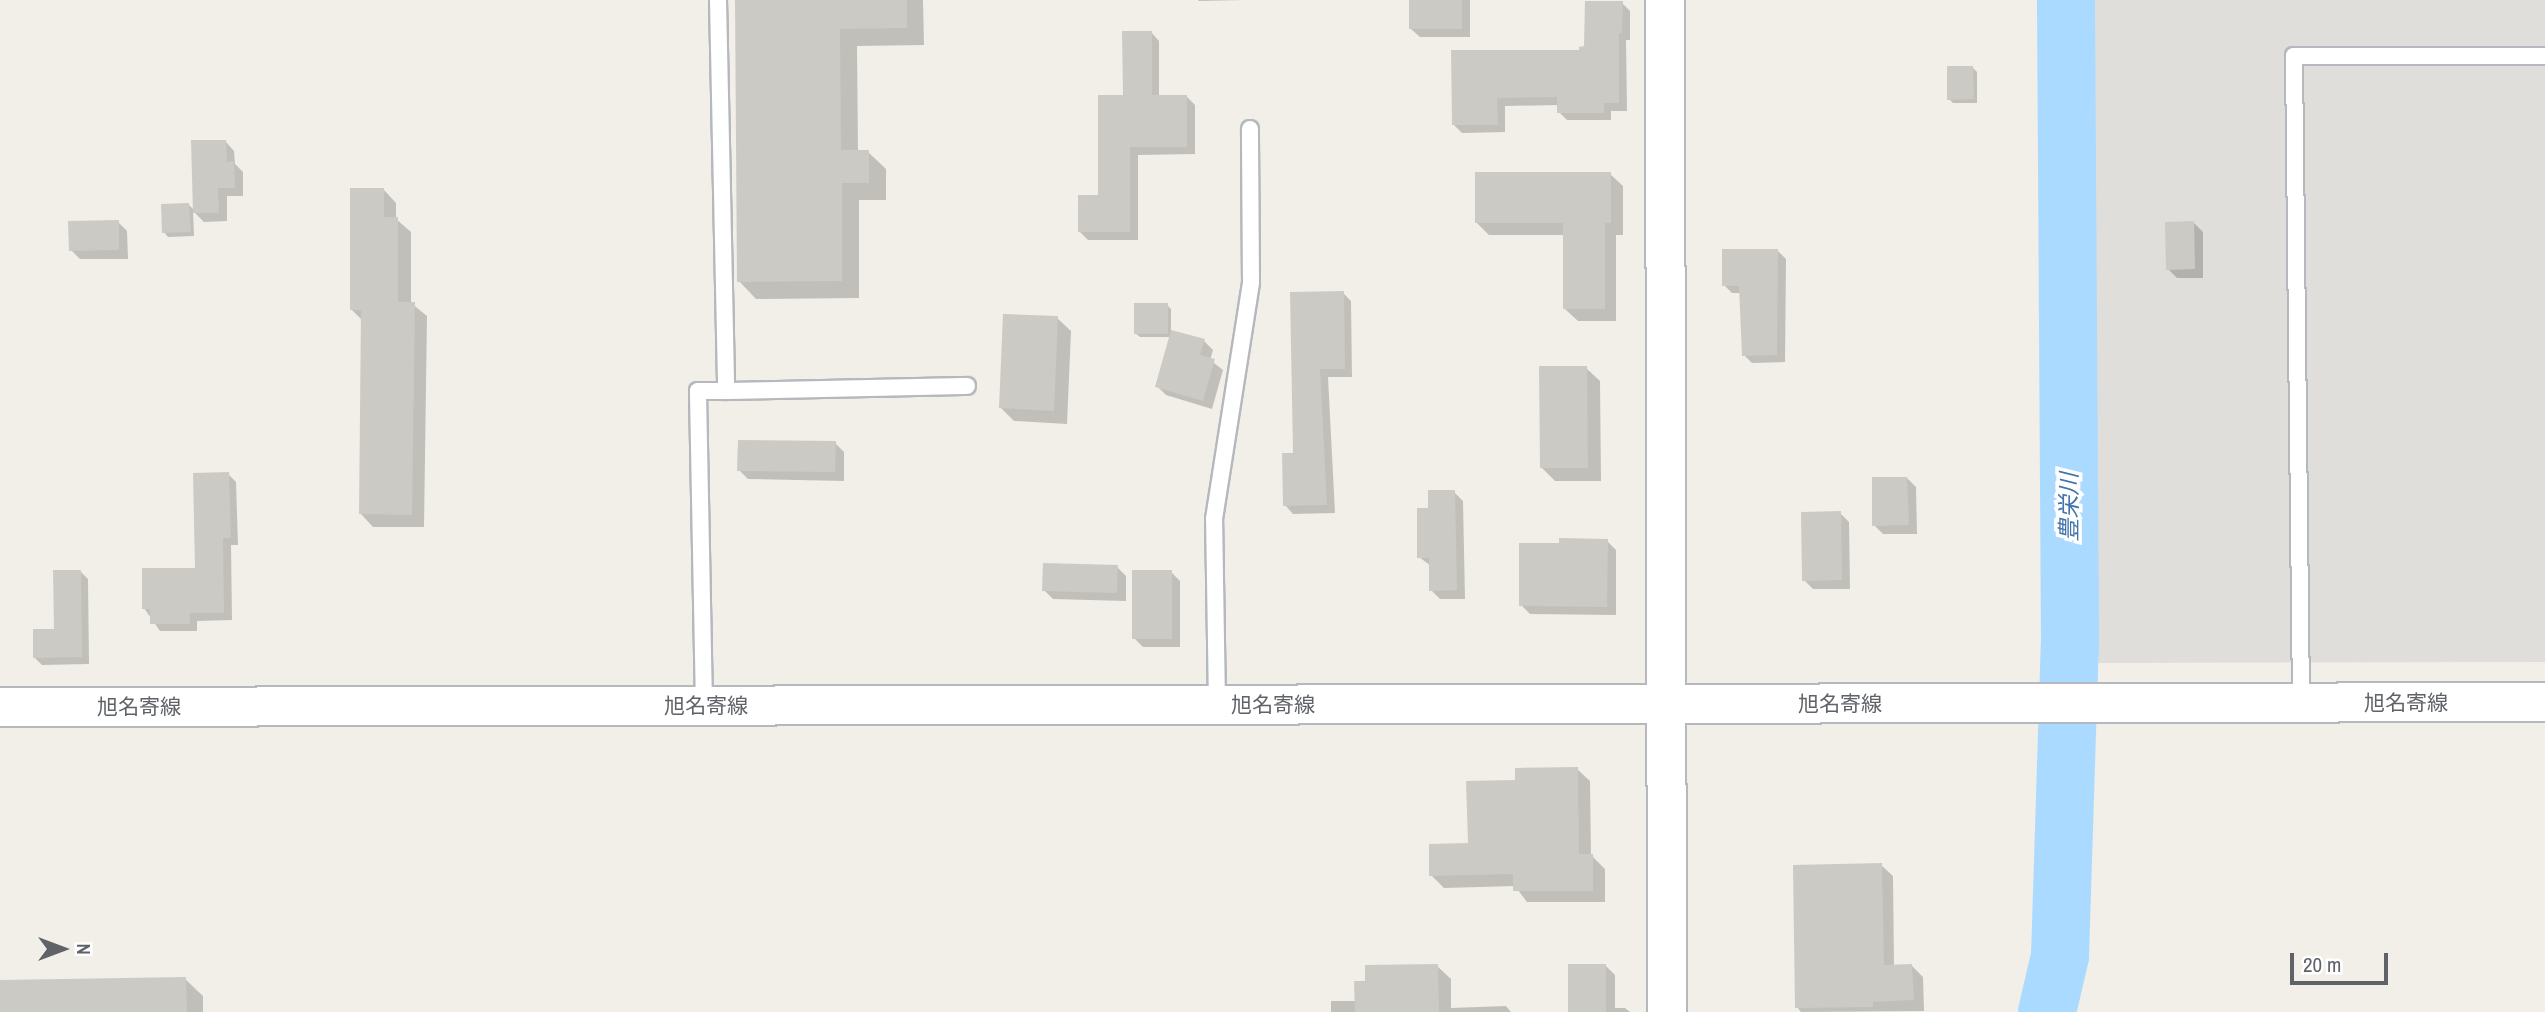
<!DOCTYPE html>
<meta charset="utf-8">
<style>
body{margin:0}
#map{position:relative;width:2545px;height:1012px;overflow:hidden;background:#f1efe8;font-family:"Archivo Narrow","Noto Sans JP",sans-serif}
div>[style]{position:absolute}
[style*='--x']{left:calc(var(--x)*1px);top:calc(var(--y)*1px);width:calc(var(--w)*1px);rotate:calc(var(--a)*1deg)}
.industrial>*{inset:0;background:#e0deda}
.shadow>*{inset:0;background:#0003}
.river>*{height:58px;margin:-29px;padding:0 29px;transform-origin:29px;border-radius:29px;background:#aadaff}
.building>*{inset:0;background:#cccac5}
.roads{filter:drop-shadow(2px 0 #b5b8bc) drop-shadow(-2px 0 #b5b8bc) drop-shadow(0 2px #b5b8bc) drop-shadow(0 -2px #b5b8bc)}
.lane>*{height:16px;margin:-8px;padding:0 8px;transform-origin:8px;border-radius:8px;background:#fff}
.secondary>*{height:38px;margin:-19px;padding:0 19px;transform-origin:19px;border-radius:19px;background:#fff}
span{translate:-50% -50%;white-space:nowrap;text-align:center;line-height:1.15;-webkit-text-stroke:7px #fff;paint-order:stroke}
.street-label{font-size:21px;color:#5f6368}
.water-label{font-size:23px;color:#4174aa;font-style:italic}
.north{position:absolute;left:28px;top:914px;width:70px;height:70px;-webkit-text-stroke:5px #fff;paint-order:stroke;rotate:90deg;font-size:19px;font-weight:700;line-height:28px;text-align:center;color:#5f6368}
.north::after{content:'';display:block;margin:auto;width:24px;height:32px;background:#5f6368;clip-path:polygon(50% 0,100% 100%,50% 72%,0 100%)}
.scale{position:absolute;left:2290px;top:953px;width:98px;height:32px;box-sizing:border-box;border:4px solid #5f6368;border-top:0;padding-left:9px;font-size:21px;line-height:24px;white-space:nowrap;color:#5f6368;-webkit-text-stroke:5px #fff;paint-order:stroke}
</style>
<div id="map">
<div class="industrial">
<i style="clip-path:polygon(2085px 0,2545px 0,2545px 662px,2088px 663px)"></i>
</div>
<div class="shadow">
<i style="clip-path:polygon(737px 0,923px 0,924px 45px,857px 46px,858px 152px,868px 152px,886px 169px,886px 200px,859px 200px,859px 298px,756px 299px,739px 281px)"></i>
<i style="clip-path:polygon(1198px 0,1246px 0,1199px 1px)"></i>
<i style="clip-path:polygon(1411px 0,1470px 0,1470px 37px,1420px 37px,1411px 29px)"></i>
<i style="clip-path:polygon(1622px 3px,1630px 11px,1630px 40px,1626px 40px,1627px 111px,1611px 111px,1611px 120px,1567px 120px,1559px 112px,1559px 105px,1505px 106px,1505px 132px,1462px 133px,1454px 125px,1452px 52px,1581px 51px)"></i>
<i style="clip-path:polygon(1151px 32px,1159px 41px,1159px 97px,1187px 97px,1195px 105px,1195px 154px,1138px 155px,1138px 240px,1088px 240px,1079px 231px,1100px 196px,1125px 97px)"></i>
<i style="clip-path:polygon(1972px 67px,1977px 72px,1977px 103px,1953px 103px,1949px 99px)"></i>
<i style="clip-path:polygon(225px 141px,234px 151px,235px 164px,243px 172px,243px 196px,227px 196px,227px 221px,204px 222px,193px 211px,194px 236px,168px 237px,164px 232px,189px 205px,194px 210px)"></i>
<i style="clip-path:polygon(1610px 174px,1623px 186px,1623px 235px,1616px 235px,1616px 321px,1578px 321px,1565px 309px,1564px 235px,1489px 235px,1477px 223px)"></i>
<i style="clip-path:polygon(384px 190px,396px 203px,396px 219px,411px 232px,411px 303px,427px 316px,424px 527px,373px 527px,361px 514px,363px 321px,351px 309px)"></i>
<i style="clip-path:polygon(118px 222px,127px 231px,128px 259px,80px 259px,71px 250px)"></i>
<i style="clip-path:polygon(2194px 223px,2203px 232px,2203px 278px,2177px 278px,2168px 269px)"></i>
<i style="clip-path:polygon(1778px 251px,1786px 259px,1785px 362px,1752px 363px,1744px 355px,1741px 293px,1732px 293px,1724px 285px)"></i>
<i style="clip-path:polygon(1292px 293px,1343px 293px,1351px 301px,1352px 377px,1328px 377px,1335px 513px,1293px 514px,1285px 505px,1295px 454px)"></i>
<i style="clip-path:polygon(1167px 305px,1171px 309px,1171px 331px,1204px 341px,1213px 350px,1210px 360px,1223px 370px,1212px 409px,1166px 395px,1157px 386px,1171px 337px,1140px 337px,1135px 333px)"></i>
<i style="clip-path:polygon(1057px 318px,1071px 331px,1067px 424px,1014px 421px,1001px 408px)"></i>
<i style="clip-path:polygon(1586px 368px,1600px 381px,1601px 481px,1555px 481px,1542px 468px)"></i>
<i style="clip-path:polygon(835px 443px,844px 452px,844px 481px,748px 479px,739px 470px)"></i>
<i style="clip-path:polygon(228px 474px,236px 482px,238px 545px,231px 545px,232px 620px,197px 621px,197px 631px,160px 631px,144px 608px,197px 569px)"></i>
<i style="clip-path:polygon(1907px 478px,1916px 487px,1917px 534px,1883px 534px,1874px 525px)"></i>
<i style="clip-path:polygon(1454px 492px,1463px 501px,1465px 599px,1440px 599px,1431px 590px,1431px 566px,1419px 557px,1430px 510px)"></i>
<i style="clip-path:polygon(1840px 513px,1849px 522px,1850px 589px,1813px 589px,1804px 580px)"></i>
<i style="clip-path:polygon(1607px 541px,1616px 550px,1616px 615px,1530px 614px,1521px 605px)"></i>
<i style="clip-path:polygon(1117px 567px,1126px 576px,1126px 601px,1053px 599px,1044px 590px)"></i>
<i style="clip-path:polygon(81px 572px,88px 579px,89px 664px,42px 665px,35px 658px,56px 630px)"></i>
<i style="clip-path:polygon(1171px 572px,1180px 581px,1180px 647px,1143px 647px,1134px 638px)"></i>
<i style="clip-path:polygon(1577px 769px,1590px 781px,1591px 855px,1605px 869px,1605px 902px,1527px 902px,1515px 886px,1444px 888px,1431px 875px,1470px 844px,1516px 781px)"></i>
<i style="clip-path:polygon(1881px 865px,1893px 876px,1894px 966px,1912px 966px,1923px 977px,1924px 1011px,1801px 1012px,1797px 1007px)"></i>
<i style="clip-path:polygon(1437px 966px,1451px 979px,1451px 1008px,1506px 1006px,1511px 1012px,1331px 1012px,1331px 1001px,1356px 1001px,1367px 983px)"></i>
<i style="clip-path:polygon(1606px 966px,1615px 975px,1615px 1008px,1625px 1008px,1630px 1012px,1570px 1012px)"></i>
<i style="clip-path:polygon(185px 979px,203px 996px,203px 1012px,0 1012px,0 982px)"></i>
</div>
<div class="river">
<i style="--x:2047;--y:1012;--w:57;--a:-76.9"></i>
<i style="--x:2060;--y:956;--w:313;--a:-88.2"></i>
<i style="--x:2070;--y:643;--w:643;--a:-90.36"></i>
</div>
<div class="building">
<i style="clip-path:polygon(735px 0,907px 0,907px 28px,840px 29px,841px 150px,869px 150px,869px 183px,842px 183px,842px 281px,737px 282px)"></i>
<i style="clip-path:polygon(1409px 0,1462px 0,1462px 29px,1409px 29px)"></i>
<i style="clip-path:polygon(1585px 1px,1623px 1px,1622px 33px,1619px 33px,1619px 103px,1604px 103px,1604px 113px,1557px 113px,1557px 97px,1497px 98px,1498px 125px,1452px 125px,1451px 50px,1579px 50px,1579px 47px,1584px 46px)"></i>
<i style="clip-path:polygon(1122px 31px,1152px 31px,1152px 95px,1187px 95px,1187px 147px,1130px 147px,1130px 232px,1078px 232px,1078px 195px,1098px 195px,1098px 95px,1123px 95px)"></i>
<i style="clip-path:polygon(1947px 66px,1973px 66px,1974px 99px,1947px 100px)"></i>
<i style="clip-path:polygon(191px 140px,226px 140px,227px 162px,234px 161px,235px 188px,218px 188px,219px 213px,193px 213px)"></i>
<i style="clip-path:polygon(1475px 172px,1611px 172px,1611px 223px,1605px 223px,1605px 309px,1563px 309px,1563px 223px,1475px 223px)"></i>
<i style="clip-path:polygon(350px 188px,384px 188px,384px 217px,398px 217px,398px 302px,415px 302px,412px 515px,359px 514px,361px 310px,350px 310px)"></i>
<i style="clip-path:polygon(189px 203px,191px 232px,162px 233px,161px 204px)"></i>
<i style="clip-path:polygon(119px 220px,119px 250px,69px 251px,68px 221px)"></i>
<i style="clip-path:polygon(2194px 221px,2195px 269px,2166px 270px,2165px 222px)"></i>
<i style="clip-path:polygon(1722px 249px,1778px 249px,1777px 355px,1742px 356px,1739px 286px,1722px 286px)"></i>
<i style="clip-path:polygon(1344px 291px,1345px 369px,1320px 369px,1327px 505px,1283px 506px,1282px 453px,1293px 453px,1290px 292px)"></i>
<i style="clip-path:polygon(1134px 303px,1168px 303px,1168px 334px,1134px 334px)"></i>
<i style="clip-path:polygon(1003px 314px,1058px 316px,1054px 411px,999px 408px)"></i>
<i style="clip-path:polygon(1171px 330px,1205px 339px,1200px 355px,1215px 359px,1203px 401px,1155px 387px)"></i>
<i style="clip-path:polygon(1539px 366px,1587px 366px,1588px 468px,1540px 468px)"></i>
<i style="clip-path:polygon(738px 440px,836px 441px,835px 472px,737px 471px)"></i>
<i style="clip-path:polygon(229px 472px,231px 538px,223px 538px,224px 613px,190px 613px,190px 624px,150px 624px,150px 609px,142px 609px,142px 568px,195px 568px,193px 473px)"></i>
<i style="clip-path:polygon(1872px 477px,1907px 477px,1909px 525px,1872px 526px)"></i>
<i style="clip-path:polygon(1428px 490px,1455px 490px,1457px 590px,1429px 591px,1429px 558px,1417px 558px,1417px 508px,1428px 508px)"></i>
<i style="clip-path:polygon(1841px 511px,1842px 580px,1802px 581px,1801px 512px)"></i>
<i style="clip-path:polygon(1559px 538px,1608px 539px,1607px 607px,1519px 606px,1519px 543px,1559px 543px)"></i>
<i style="clip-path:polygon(1043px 563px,1118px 565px,1117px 593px,1042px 591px)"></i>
<i style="clip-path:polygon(53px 570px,81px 570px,82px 657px,33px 658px,33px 629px,54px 629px)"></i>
<i style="clip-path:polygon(1132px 570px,1172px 570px,1172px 639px,1132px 639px)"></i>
<i style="clip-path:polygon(1578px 767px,1579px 854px,1593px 854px,1593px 891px,1513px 891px,1513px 874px,1429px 876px,1429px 844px,1468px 843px,1466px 781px,1515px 780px,1515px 768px)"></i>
<i style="clip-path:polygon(1882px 863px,1884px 965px,1912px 964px,1914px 1000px,1873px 1002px,1873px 1007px,1795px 1008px,1793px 865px)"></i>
<i style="clip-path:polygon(1438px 964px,1439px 1012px,1355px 1012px,1354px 981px,1365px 981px,1365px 965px)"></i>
<i style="clip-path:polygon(1568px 964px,1606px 964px,1606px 1012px,1568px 1012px)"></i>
<i style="clip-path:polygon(186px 977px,187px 1012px,0 1012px,0 980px)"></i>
</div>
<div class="roads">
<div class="lane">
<i style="--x:718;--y:0;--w:391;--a:88.8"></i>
<i style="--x:726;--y:391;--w:241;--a:-1.2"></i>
<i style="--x:2301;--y:703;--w:647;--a:-90.62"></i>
<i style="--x:2294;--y:56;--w:251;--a:0"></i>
<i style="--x:1217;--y:705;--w:186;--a:-90.9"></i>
<i style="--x:1214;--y:519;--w:240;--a:-81.1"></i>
<i style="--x:1251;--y:282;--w:153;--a:-90.4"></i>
<i style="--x:704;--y:706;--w:315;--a:-91.1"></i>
<i style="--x:698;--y:391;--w:28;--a:0"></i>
</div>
<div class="secondary">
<i style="--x:1665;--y:0;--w:1012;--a:89.89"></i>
<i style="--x:0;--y:707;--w:2545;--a:-0.11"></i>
</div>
</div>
<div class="street-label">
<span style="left:2406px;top:703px">旭名寄線</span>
<span style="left:1840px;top:704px">旭名寄線</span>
<span style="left:1273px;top:705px">旭名寄線</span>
<span style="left:706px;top:706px">旭名寄線</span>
<span style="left:139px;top:707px">旭名寄線</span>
</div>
<div class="water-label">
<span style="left:2069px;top:507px;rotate:-90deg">豊栄川</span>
</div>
<div class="north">N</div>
<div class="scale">20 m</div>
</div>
